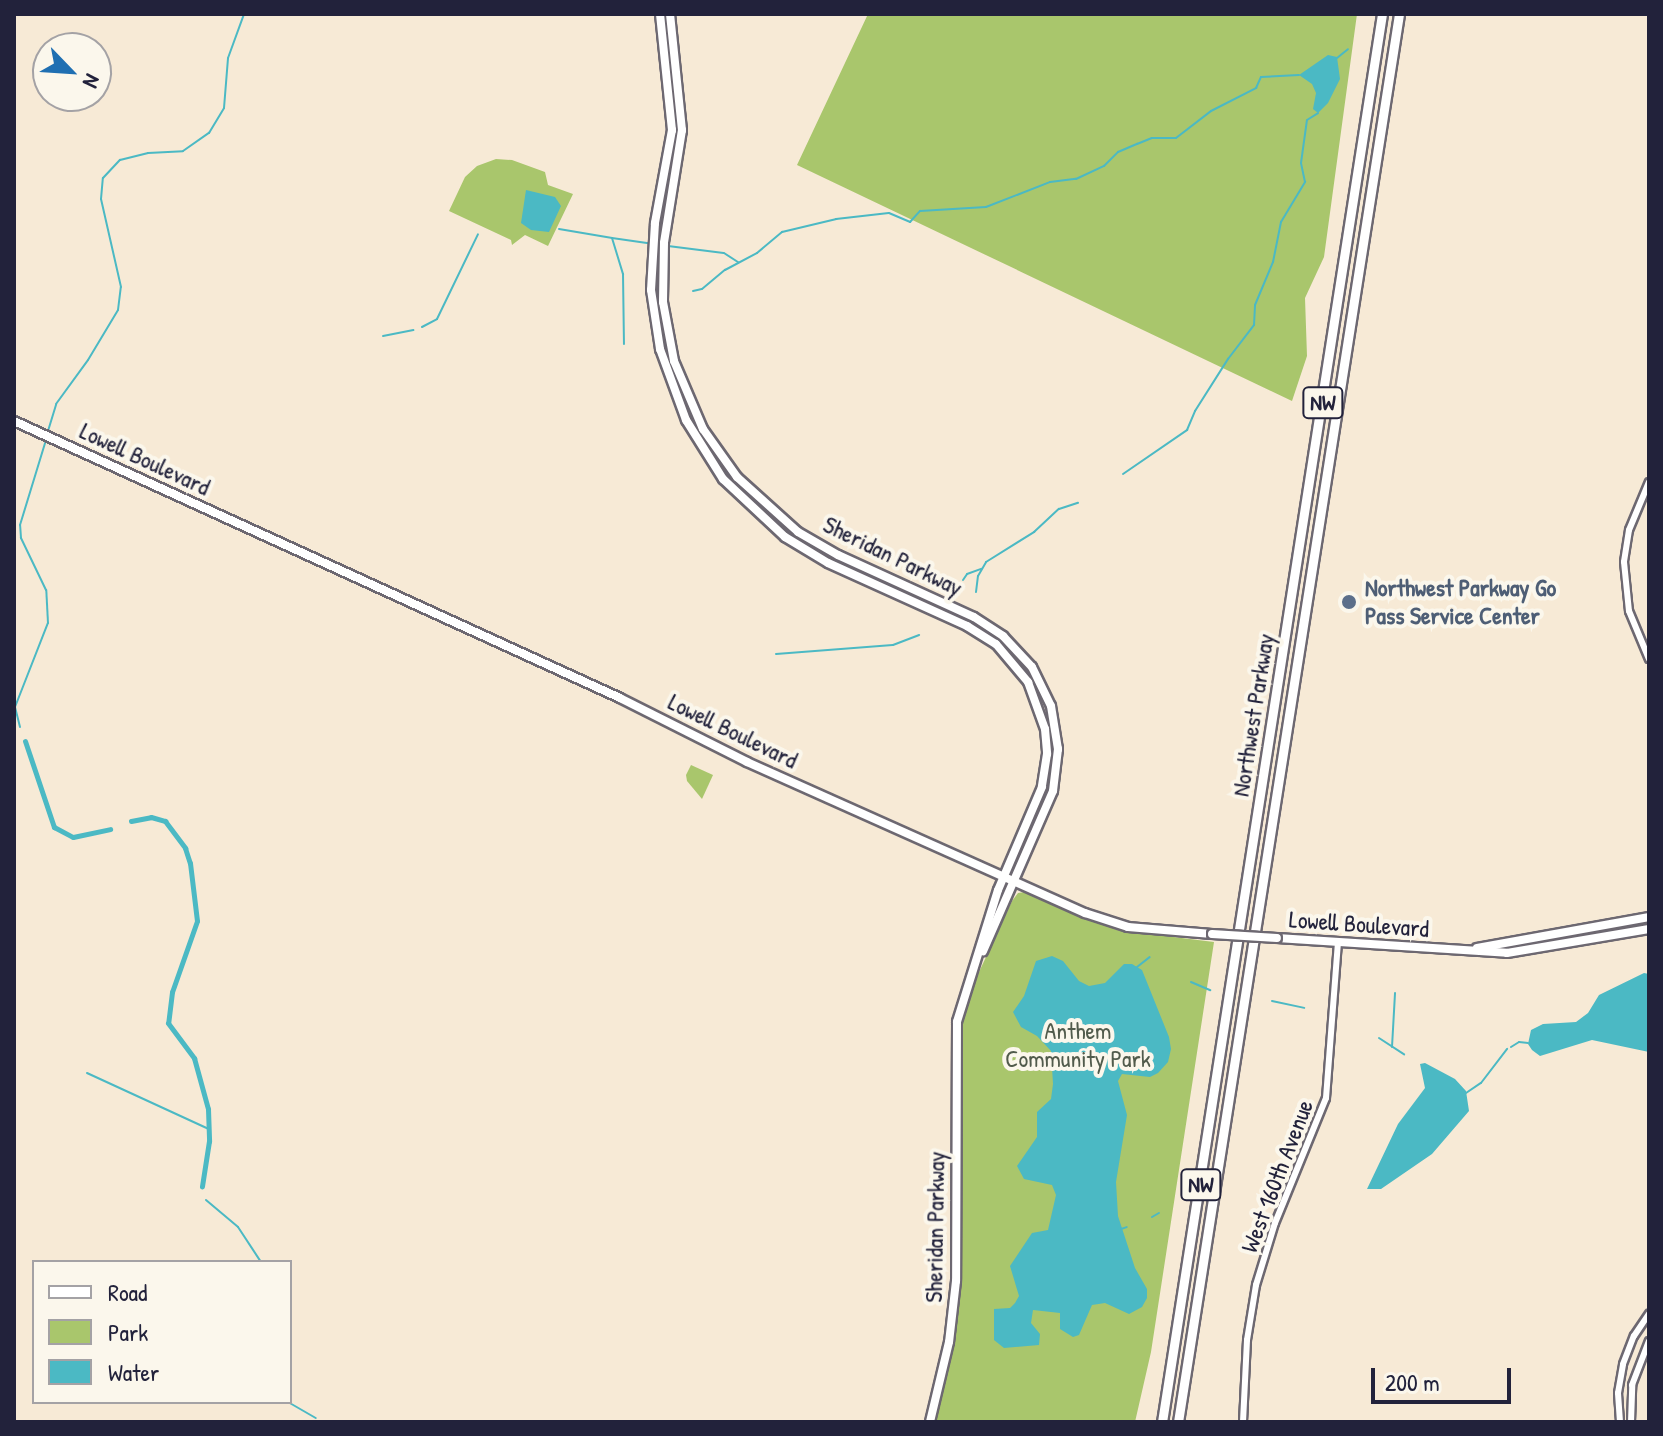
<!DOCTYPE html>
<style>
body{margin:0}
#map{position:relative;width:1663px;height:1436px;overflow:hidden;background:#f7ead6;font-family:"Patrick Hand",sans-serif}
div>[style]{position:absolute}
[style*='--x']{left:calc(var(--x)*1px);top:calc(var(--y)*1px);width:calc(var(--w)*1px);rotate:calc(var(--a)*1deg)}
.green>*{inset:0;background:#a9c66c}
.water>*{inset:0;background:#4bb9c4}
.stream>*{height:2px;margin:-1px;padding:0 1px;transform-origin:1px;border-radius:1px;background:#4bb9c4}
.canal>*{height:5px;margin:-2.5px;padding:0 2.5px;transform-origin:2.5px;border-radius:2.5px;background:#4bb9c4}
.roads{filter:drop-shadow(2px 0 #6d6871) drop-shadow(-2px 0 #6d6871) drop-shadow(0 2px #6d6871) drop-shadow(0 -2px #6d6871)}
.minor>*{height:6px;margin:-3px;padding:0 3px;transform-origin:3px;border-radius:3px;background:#fff}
.major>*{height:8px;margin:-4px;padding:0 4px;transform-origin:4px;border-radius:4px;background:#fff}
.highway>*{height:9px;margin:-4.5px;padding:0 4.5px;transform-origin:4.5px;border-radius:4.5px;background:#fff}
.bridges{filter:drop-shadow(2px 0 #6d6871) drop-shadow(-2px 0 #6d6871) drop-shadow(0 2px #6d6871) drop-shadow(0 -2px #6d6871)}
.major-bridge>*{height:8px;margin:-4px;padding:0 4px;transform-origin:4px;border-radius:4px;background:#fff}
.dots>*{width:22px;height:22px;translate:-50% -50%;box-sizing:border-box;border:4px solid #fbf7ec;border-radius:50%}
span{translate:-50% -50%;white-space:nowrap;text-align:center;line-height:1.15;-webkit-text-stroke:8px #fbf7ec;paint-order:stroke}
.shield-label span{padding:2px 6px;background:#fbf7ec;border:2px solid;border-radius:6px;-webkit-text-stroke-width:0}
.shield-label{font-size:22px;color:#22223b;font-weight:700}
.street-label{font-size:24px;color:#22223b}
.service-label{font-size:24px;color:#4e5e75;font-weight:700}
.left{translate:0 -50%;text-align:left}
.park-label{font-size:24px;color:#515b4c}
.frame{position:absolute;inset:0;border:16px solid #22223b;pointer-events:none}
.legend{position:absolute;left:32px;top:1260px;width:260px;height:144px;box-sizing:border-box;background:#fbf7ec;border:2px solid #a4a2a5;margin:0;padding:10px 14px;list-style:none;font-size:24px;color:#22223b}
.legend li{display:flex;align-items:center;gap:16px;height:40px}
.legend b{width:40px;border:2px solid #a4a2a5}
.north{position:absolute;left:32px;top:32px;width:80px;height:80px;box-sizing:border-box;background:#fbf7ec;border:2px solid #a4a2a5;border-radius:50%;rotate:115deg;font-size:22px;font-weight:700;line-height:32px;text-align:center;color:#22223b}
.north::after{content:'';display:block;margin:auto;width:28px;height:36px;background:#1f6fb2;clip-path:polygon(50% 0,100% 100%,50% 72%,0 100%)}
.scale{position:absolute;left:1371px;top:1368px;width:140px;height:36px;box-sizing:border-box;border:4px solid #22223b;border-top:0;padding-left:10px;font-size:24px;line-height:28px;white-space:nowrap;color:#22223b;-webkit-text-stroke:6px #fbf7ec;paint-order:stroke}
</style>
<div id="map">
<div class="green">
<i style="clip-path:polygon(868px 14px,1357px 14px,1324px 257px,1305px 298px,1307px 356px,1292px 401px,797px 165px)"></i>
<i style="clip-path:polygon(496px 159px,512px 160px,545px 172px,548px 185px,573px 194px,548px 246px,525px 235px,512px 245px,511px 240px,449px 211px,465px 177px,477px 166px)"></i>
<i style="clip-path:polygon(691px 765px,713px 775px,702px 799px,687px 781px,686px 775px)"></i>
<i style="clip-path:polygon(1025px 892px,1117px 930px,1214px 942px,1151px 1352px,1135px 1422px,934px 1422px,956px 1331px,960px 1269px,961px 1021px,966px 1000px,1012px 901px,1018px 893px)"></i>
</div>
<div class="water">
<i style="clip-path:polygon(1328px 55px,1337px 57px,1340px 79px,1328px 103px,1318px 113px,1313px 109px,1316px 93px,1312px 84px,1299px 75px)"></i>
<i style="clip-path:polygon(526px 190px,555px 197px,561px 206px,549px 232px,531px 230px,521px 223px)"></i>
<i style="clip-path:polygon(1052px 956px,1063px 961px,1079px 981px,1089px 986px,1105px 983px,1124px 964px,1132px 964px,1142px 970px,1169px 1037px,1171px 1049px,1168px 1062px,1158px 1073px,1150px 1077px,1122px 1074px,1118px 1081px,1127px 1115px,1116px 1182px,1118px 1216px,1135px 1268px,1147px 1289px,1147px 1298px,1142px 1307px,1129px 1314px,1105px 1303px,1092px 1305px,1079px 1335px,1073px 1337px,1060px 1329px,1060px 1313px,1033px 1310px,1031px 1323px,1040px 1334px,1039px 1345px,1004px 1348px,994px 1340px,994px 1309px,1010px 1308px,1015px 1303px,1019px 1296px,1010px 1266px,1032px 1233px,1048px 1230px,1056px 1195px,1052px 1185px,1024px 1179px,1017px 1166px,1037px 1137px,1037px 1112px,1051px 1099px,1053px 1084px,1051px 1051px,1037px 1036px,1021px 1027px,1013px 1012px,1024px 996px,1036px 961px)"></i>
<i style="clip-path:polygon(1644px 973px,1649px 974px,1649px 1052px,1592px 1040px,1540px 1056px,1532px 1050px,1528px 1044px,1531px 1030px,1543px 1024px,1576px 1022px,1588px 1013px,1599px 995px)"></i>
<i style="clip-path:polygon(1425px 1063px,1455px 1079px,1466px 1091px,1469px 1111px,1432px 1154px,1381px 1189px,1367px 1189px,1398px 1124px,1425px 1088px,1420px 1064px)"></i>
</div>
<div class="stream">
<i style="--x:1337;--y:58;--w:14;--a:-39"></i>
<i style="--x:559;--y:229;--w:54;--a:9.6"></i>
<i style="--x:612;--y:238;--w:38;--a:73"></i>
<i style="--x:623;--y:274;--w:70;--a:89.2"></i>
<i style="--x:612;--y:238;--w:37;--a:8"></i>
<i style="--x:668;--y:246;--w:56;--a:7.1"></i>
<i style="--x:724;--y:253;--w:17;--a:33"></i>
<i style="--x:693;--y:291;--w:9;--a:-13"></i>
<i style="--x:702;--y:289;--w:30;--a:-40"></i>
<i style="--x:725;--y:270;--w:36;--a:-28"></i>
<i style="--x:757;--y:253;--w:33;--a:-40"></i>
<i style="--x:782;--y:232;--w:56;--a:-13.5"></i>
<i style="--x:836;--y:219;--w:53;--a:-6.5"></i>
<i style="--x:889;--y:213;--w:23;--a:23"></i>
<i style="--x:910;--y:222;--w:15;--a:-48"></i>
<i style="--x:920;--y:211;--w:66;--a:-3.5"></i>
<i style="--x:986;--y:207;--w:69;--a:-21.3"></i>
<i style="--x:1050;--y:182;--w:26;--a:-7"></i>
<i style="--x:1076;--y:179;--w:31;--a:-25"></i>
<i style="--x:1104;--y:166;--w:20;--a:-45"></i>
<i style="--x:1118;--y:152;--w:21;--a:-23"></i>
<i style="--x:1137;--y:144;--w:16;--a:-22"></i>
<i style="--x:1152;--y:138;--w:24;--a:0"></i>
<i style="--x:1176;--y:138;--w:44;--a:-37.6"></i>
<i style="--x:1211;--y:111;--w:51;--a:-27.1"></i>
<i style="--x:1256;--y:88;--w:12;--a:-66"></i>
<i style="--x:1261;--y:77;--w:38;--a:-3"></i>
<i style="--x:422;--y:327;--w:17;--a:-28"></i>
<i style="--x:437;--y:319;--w:94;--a:-64.2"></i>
<i style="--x:383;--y:336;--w:31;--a:-11"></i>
<i style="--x:48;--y:431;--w:28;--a:-73"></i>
<i style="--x:56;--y:404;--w:54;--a:-54"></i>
<i style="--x:88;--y:360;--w:58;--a:-59"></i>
<i style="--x:118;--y:310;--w:23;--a:-83"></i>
<i style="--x:121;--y:287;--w:90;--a:-102.8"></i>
<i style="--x:101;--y:199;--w:21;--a:-85"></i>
<i style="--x:103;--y:178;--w:25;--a:-47"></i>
<i style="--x:120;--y:160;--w:29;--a:-14"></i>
<i style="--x:148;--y:153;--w:35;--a:-3"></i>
<i style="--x:183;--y:151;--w:32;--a:-35"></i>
<i style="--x:209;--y:133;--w:29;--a:-59"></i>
<i style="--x:224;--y:108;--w:50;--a:-85.4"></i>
<i style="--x:228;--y:58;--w:47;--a:-70"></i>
<i style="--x:1123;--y:474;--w:78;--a:-34.5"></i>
<i style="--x:1187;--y:430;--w:21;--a:-67"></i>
<i style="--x:1195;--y:411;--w:62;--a:-57.6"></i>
<i style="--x:1228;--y:359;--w:43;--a:-52.6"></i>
<i style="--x:1254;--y:325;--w:20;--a:-87"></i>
<i style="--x:1255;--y:305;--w:47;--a:-67.3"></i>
<i style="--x:1273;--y:262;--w:41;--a:-78.7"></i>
<i style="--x:1281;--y:222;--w:47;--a:-59"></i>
<i style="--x:1305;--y:182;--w:19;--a:-102"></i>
<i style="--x:1301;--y:163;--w:43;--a:-82.1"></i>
<i style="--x:1307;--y:120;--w:13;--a:-32"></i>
<i style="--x:963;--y:580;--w:7;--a:-56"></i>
<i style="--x:967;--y:574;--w:15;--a:-20"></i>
<i style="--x:976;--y:592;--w:16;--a:-83"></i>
<i style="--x:978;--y:576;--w:16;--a:-60"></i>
<i style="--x:986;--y:562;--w:57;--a:-32"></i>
<i style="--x:1034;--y:532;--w:34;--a:-43"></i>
<i style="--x:1059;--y:509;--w:20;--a:-18"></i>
<i style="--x:776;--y:654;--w:117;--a:-4.4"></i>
<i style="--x:893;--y:645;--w:28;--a:-21"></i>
<i style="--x:20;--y:727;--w:21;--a:-104"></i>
<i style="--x:15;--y:707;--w:90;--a:-68.6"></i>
<i style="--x:48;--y:623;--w:33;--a:-93"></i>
<i style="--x:46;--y:590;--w:58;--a:-115.7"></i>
<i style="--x:21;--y:538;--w:13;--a:-94"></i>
<i style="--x:20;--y:525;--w:86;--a:-73"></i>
<i style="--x:1137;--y:967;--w:16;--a:-38"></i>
<i style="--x:1191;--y:982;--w:21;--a:23"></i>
<i style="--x:1272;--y:1001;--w:33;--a:12"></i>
<i style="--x:1379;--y:1038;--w:30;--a:33"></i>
<i style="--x:1392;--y:1047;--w:54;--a:-86.8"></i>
<i style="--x:1511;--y:1047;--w:9;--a:-32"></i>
<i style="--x:1519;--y:1042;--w:9;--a:6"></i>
<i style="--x:87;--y:1073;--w:134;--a:24.7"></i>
<i style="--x:1466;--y:1093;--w:18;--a:-34"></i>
<i style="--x:1481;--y:1083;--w:43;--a:-52.6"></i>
<i style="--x:206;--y:1200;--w:42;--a:40.2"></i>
<i style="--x:238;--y:1227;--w:42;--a:56.7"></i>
<i style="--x:1152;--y:1217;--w:8;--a:-30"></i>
<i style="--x:1121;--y:1229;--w:6;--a:-18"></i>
<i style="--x:288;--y:1402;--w:32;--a:30"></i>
</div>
<div class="canal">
<i style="--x:25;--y:741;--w:91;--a:71.4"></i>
<i style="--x:54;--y:827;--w:21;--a:28"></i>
<i style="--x:73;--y:837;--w:38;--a:-12"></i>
<i style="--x:131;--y:821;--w:20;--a:-11"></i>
<i style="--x:151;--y:817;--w:15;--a:16"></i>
<i style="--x:165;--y:821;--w:34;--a:53"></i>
<i style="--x:185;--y:848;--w:16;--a:72"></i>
<i style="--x:190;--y:863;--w:58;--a:83.1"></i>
<i style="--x:197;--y:921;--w:75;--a:109.4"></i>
<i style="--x:172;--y:992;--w:31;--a:97"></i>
<i style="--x:168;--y:1023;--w:44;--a:53.4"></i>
<i style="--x:194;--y:1058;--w:53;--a:74.6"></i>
<i style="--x:208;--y:1109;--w:32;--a:88"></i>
<i style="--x:209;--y:1141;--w:46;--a:98.8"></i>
</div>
<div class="roads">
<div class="minor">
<i style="--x:1649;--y:482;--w:52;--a:112.6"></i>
<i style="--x:1629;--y:530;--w:32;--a:99"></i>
<i style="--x:1624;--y:562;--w:49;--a:84.2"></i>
<i style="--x:1629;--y:611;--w:52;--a:67.4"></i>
<i style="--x:1243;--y:1422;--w:82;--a:-87.2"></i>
<i style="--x:1247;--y:1340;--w:56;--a:-80.7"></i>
<i style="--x:1256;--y:1285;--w:65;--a:-73"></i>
<i style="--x:1275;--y:1223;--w:135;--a:-67.8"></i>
<i style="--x:1326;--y:1098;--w:156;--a:-85.6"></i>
<i style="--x:1620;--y:1422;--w:29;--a:-94"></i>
<i style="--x:1618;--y:1393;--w:29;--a:-80"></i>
<i style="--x:1623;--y:1364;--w:30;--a:-69"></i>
<i style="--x:1634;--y:1336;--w:27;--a:-56"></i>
<i style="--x:1631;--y:1422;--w:37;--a:-88"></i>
<i style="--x:1632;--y:1385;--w:47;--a:-68.9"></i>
</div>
<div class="major">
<i style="--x:660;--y:14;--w:117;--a:84.1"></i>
<i style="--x:672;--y:130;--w:95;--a:100.4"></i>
<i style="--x:655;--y:223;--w:67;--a:93.4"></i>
<i style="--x:651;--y:290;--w:60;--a:81.3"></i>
<i style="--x:660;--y:349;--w:76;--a:69.9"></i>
<i style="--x:686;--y:420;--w:70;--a:57.9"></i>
<i style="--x:723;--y:479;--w:85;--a:43.1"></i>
<i style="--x:785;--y:537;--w:50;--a:31.2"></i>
<i style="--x:828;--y:563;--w:153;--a:24.4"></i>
<i style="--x:967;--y:626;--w:34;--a:32"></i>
<i style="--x:996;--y:644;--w:50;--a:49.9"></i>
<i style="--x:1028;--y:682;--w:50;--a:70.1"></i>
<i style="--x:1045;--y:729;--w:25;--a:85"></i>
<i style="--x:1047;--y:754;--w:33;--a:99"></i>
<i style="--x:1042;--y:787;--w:112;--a:113.1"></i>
<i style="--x:998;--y:890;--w:138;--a:107.3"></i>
<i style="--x:957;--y:1022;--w:259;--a:90.2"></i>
<i style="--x:956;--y:1281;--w:61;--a:96.5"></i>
<i style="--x:949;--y:1342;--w:82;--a:103.4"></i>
<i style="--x:670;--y:14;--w:117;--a:84.1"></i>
<i style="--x:682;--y:130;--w:114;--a:99.1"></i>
<i style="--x:664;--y:243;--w:59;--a:91"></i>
<i style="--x:663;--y:302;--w:60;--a:79.4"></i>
<i style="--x:674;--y:361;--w:74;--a:66.9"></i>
<i style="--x:703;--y:429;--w:59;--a:54.7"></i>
<i style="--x:737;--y:477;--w:82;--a:42"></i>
<i style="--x:798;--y:532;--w:46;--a:29.9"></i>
<i style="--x:838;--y:555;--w:149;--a:24.5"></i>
<i style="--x:974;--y:617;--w:35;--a:33"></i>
<i style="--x:1003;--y:636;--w:42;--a:46.9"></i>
<i style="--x:1032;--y:667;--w:43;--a:64"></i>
<i style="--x:1051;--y:706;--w:44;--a:80.8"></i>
<i style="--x:1058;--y:749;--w:42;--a:96.8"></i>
<i style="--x:1053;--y:791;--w:175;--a:113.6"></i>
<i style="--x:14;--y:421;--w:666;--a:24.56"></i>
<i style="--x:620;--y:698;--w:142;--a:26.7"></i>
<i style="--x:747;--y:762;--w:370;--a:24.1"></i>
<i style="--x:1085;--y:913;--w:45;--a:18"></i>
<i style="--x:1128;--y:927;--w:84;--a:4.8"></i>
<i style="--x:1277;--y:938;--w:230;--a:3.7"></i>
<i style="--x:1507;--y:953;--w:144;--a:-9.6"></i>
<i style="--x:1477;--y:948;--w:175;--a:-10.2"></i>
</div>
<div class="highway">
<i style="--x:1162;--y:1422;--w:1425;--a:-81.12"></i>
<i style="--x:1178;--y:1422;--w:1425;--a:-81.08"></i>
</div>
</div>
<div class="bridges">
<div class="major-bridge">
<i style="--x:1212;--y:934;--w:65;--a:3.5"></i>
</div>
</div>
<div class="dots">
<i style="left:1349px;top:602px;background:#5c6f8a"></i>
</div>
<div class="shield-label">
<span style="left:1323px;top:403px">NW</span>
<span style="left:1201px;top:1185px">NW</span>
</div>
<div class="street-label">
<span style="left:145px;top:459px;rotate:25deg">Lowell Boulevard</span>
<span style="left:893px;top:556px;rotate:26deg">Sheridan Parkway</span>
<span style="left:1253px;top:715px;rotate:-81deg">Northwest Parkway</span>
<span style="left:733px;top:731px;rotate:26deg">Lowell Boulevard</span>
<span style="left:1359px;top:924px;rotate:4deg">Lowell Boulevard</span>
<span style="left:1277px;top:1176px;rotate:-69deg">West 160th Avenue</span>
<span style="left:935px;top:1227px;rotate:-89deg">Sheridan Parkway</span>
</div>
<div class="service-label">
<span class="left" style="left:1365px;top:602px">Northwest Parkway Go<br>Pass Service Center</span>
</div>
<div class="park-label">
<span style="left:1078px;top:1045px">Anthem<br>Community Park</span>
</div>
<div class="frame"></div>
<ul class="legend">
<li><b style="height:10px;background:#fff"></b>Road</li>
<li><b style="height:22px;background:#a9c66c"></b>Park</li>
<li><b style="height:22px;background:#4bb9c4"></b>Water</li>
</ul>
<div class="north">N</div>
<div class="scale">200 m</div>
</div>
